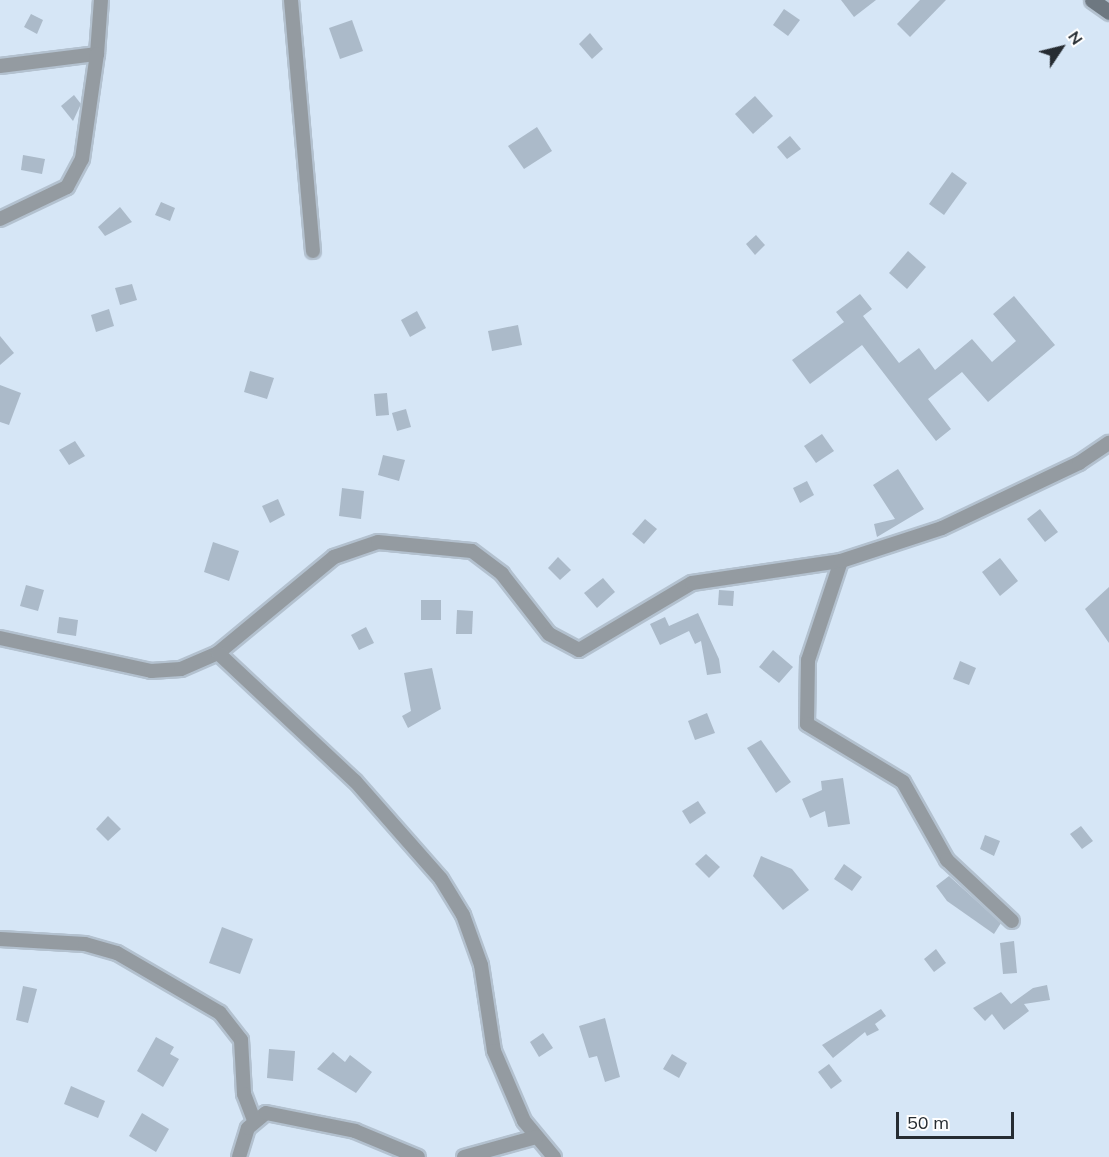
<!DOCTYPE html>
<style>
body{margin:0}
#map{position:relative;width:1109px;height:1157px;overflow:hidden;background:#d6e6f6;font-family:Mulish,sans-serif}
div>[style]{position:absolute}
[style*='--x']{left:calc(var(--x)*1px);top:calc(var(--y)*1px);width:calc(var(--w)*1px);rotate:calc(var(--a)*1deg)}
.building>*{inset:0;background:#abbac9}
.roads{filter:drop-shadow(2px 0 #b3c1cf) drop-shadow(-2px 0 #b3c1cf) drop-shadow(0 2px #b3c1cf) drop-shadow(0 -2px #b3c1cf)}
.minor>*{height:14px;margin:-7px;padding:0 7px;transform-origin:7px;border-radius:7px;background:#949ba1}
.secondary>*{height:15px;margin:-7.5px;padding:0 7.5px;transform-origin:7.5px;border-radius:7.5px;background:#6e7881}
span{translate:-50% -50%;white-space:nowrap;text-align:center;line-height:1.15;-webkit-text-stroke:4.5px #fff;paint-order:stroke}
.north{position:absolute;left:1031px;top:18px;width:60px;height:60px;-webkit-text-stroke:4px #fff;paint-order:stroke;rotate:55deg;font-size:16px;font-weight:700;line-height:24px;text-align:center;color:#262c32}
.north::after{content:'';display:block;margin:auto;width:21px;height:27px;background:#262c32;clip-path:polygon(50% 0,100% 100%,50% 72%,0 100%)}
.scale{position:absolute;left:896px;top:1112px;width:118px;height:27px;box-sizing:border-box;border:3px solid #262c32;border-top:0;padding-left:8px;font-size:18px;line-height:21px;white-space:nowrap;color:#262c32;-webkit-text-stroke:4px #fff;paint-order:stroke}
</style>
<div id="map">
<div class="building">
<i style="clip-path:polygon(841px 0,876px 0,854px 17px)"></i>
<i style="clip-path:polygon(920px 0,946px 0,910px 37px,897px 24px)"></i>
<i style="clip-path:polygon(784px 9px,800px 20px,788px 36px,773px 25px)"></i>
<i style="clip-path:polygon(31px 14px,43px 20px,37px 34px,24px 27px)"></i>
<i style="clip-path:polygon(352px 20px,363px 51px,340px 59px,329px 28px)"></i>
<i style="clip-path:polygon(590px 33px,603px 49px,592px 59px,579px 44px)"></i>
<i style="clip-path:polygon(74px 95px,81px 104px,73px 121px,61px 106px)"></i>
<i style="clip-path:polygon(755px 96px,773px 116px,753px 134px,735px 114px)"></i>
<i style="clip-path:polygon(537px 127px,552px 151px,524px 169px,508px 146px)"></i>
<i style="clip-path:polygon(790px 136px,801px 149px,787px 159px,777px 147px)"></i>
<i style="clip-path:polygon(23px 155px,45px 159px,42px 174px,21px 170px)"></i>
<i style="clip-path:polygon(952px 172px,967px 183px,944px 215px,929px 204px)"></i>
<i style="clip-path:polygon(161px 202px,175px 208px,170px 221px,155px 215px)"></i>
<i style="clip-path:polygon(120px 207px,132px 222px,105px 236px,98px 227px)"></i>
<i style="clip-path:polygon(756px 235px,765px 245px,755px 255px,746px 244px)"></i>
<i style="clip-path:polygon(908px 251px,926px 267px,907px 289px,889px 273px)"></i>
<i style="clip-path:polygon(132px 284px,137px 300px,120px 305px,115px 288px)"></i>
<i style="clip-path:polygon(860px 294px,872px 309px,863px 316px,899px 363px,919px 348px,935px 370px,972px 339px,992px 362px,1016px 341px,993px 314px,1014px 296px,1055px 345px,988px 402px,962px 372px,928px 399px,951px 429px,936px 441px,862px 345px,810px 384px,792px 360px,844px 322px,836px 312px)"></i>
<i style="clip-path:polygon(109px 309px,114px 326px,96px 332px,91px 315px)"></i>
<i style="clip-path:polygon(417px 311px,426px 328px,410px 337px,401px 320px)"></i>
<i style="clip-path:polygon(518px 325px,522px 345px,492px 351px,488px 331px)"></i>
<i style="clip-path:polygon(0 336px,14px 353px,0 365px)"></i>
<i style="clip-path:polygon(250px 371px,274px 378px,267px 399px,244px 392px)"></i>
<i style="clip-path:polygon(0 385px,21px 393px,9px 425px,0 422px)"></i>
<i style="clip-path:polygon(387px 393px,389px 415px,376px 416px,374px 394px)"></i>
<i style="clip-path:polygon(406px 409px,411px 427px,397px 431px,392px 413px)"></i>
<i style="clip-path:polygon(822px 434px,834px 451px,816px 463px,804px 446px)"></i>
<i style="clip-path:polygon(75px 441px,85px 456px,69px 465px,59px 450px)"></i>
<i style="clip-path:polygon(383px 455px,405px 460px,399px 481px,378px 475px)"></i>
<i style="clip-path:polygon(898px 469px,924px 509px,877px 537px,874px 524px,895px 519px,873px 485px)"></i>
<i style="clip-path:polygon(807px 481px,814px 495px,800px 503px,793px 488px)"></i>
<i style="clip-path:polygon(342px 488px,364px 491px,361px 519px,339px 516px)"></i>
<i style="clip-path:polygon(278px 499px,285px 515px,270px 523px,262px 506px)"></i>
<i style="clip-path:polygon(1040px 509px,1058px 532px,1045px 542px,1027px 519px)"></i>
<i style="clip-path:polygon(645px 519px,657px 529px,644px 544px,632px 534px)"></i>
<i style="clip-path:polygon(213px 542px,239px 551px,229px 581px,204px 572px)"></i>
<i style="clip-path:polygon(558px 557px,571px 570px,560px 580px,548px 568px)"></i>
<i style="clip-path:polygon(1000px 558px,1018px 581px,1000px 596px,982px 572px)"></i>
<i style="clip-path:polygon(603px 578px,615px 592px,597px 608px,584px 593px)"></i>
<i style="clip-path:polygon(26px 585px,44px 590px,38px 611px,20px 606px)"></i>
<i style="clip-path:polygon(1109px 587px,1109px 643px,1085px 609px)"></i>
<i style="clip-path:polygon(719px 590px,734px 591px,733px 606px,718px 605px)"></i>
<i style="clip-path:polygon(421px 600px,441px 600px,441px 620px,421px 620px)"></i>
<i style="clip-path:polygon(457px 610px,473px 611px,472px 634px,456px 634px)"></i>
<i style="clip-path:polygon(698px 613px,719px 659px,721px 673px,707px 675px,701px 641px,695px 644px,689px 631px,660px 645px,650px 624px,665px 617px,669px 626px)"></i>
<i style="clip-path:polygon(59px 617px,78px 620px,76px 636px,57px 633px)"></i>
<i style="clip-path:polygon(366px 627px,374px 643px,359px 650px,351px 635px)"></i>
<i style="clip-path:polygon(773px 650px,793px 667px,779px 683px,759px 667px)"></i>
<i style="clip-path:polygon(960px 661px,976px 668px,969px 685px,953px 679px)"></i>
<i style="clip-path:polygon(432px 668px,441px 709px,408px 728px,402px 716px,411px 711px,404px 673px)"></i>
<i style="clip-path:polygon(707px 713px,715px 733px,695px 740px,688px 721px)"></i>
<i style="clip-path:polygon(761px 740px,791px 782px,776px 793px,747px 748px)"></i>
<i style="clip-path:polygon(843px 778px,850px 824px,828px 827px,825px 811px,810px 818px,802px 799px,822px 790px,821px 781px)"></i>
<i style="clip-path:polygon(698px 801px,706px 813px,690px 824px,682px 811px)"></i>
<i style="clip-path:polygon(108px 816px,121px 829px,108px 841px,96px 829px)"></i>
<i style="clip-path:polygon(1081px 826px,1093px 841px,1082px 849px,1070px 834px)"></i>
<i style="clip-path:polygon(985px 835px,1000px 841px,994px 856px,980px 849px)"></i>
<i style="clip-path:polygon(706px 854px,720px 867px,709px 878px,695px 864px)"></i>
<i style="clip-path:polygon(761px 856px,792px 869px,809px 890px,783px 910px,753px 876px)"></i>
<i style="clip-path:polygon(844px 864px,862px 877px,852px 891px,834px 879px)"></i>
<i style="clip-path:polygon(949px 876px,1001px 923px,994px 934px,947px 901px,936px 886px)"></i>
<i style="clip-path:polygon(222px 927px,253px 939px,240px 974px,209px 963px)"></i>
<i style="clip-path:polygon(1014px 941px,1017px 973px,1003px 974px,1000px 943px)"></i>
<i style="clip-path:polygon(936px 949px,946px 963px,934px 972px,924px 959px)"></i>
<i style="clip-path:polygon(1047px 985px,1050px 1000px,1024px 1004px,1029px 1011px,1004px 1030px,992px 1014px,985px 1021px,973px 1008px,1001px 992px,1011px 1004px,1033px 988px)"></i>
<i style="clip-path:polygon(23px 986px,37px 989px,28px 1023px,16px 1020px)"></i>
<i style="clip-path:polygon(881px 1009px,886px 1016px,875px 1024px,879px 1030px,867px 1036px,865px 1032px,833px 1058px,822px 1045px)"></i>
<i style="clip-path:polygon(605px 1018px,620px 1077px,605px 1082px,597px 1056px,589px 1058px,579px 1026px)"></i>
<i style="clip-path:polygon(543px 1033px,553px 1048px,539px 1057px,530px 1042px)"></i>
<i style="clip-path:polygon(156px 1037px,174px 1047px,170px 1054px,179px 1059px,163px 1087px,137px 1071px)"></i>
<i style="clip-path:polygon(269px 1049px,295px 1051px,293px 1081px,267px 1078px)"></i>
<i style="clip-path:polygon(333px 1052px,345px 1062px,350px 1055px,372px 1072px,356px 1093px,317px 1069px)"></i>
<i style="clip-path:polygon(672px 1054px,687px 1063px,679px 1078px,663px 1069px)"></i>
<i style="clip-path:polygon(829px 1064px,842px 1081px,831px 1089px,818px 1072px)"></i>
<i style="clip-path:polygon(71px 1086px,105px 1101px,98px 1118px,64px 1104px)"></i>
<i style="clip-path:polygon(142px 1113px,169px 1129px,156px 1152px,129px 1136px)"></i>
</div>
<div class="roads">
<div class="minor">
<i style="--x:291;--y:0;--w:252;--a:85"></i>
<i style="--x:0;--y:66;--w:98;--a:-7.1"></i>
<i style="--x:97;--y:54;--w:54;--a:-85.8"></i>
<i style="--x:0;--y:219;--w:74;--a:-25.5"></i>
<i style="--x:67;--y:187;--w:32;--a:-62"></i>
<i style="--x:82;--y:159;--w:106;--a:-81.9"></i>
<i style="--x:841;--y:561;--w:104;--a:108.4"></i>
<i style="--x:808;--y:660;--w:64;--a:90.9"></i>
<i style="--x:807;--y:724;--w:112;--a:31.1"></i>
<i style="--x:903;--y:782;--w:90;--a:60.6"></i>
<i style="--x:947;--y:860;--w:89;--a:43.2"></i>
<i style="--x:0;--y:638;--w:155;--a:12.3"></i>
<i style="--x:151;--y:671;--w:30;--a:-4"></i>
<i style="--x:181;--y:669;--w:40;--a:-23.4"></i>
<i style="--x:218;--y:653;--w:151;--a:-39.6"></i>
<i style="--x:334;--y:557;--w:46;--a:-18.8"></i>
<i style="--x:378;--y:542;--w:94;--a:5.5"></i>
<i style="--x:472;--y:551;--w:38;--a:37"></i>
<i style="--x:502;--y:574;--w:76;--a:51.9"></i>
<i style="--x:549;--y:634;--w:34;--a:28"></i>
<i style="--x:579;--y:650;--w:131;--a:-30.7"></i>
<i style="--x:692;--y:583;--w:151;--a:-8.4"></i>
<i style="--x:841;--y:561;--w:106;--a:-18.1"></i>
<i style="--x:942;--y:528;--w:152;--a:-25.4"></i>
<i style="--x:1079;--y:463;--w:36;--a:-34"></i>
<i style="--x:218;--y:653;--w:187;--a:43.1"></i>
<i style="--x:355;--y:781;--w:130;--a:48.7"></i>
<i style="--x:441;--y:879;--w:42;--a:58.6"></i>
<i style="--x:463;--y:915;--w:53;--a:70.2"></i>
<i style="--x:481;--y:965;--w:87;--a:81.4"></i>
<i style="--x:494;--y:1051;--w:76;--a:66.8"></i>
<i style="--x:524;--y:1121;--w:47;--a:50.2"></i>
<i style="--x:0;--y:939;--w:85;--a:3.4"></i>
<i style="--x:85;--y:944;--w:33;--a:16"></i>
<i style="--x:117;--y:953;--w:119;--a:30.2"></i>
<i style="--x:220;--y:1013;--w:34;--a:52"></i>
<i style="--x:241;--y:1040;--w:54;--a:86.8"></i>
<i style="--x:244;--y:1094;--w:28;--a:69"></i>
<i style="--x:239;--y:1157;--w:30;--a:-73"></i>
<i style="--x:248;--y:1128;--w:23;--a:-40"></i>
<i style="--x:266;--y:1113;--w:91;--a:11.4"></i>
<i style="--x:355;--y:1131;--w:68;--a:22.4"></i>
<i style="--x:464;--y:1157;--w:75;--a:-15.5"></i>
</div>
<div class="secondary">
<i style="--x:1092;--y:0;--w:21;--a:35"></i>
</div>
</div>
<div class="north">N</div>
<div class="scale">50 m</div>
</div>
